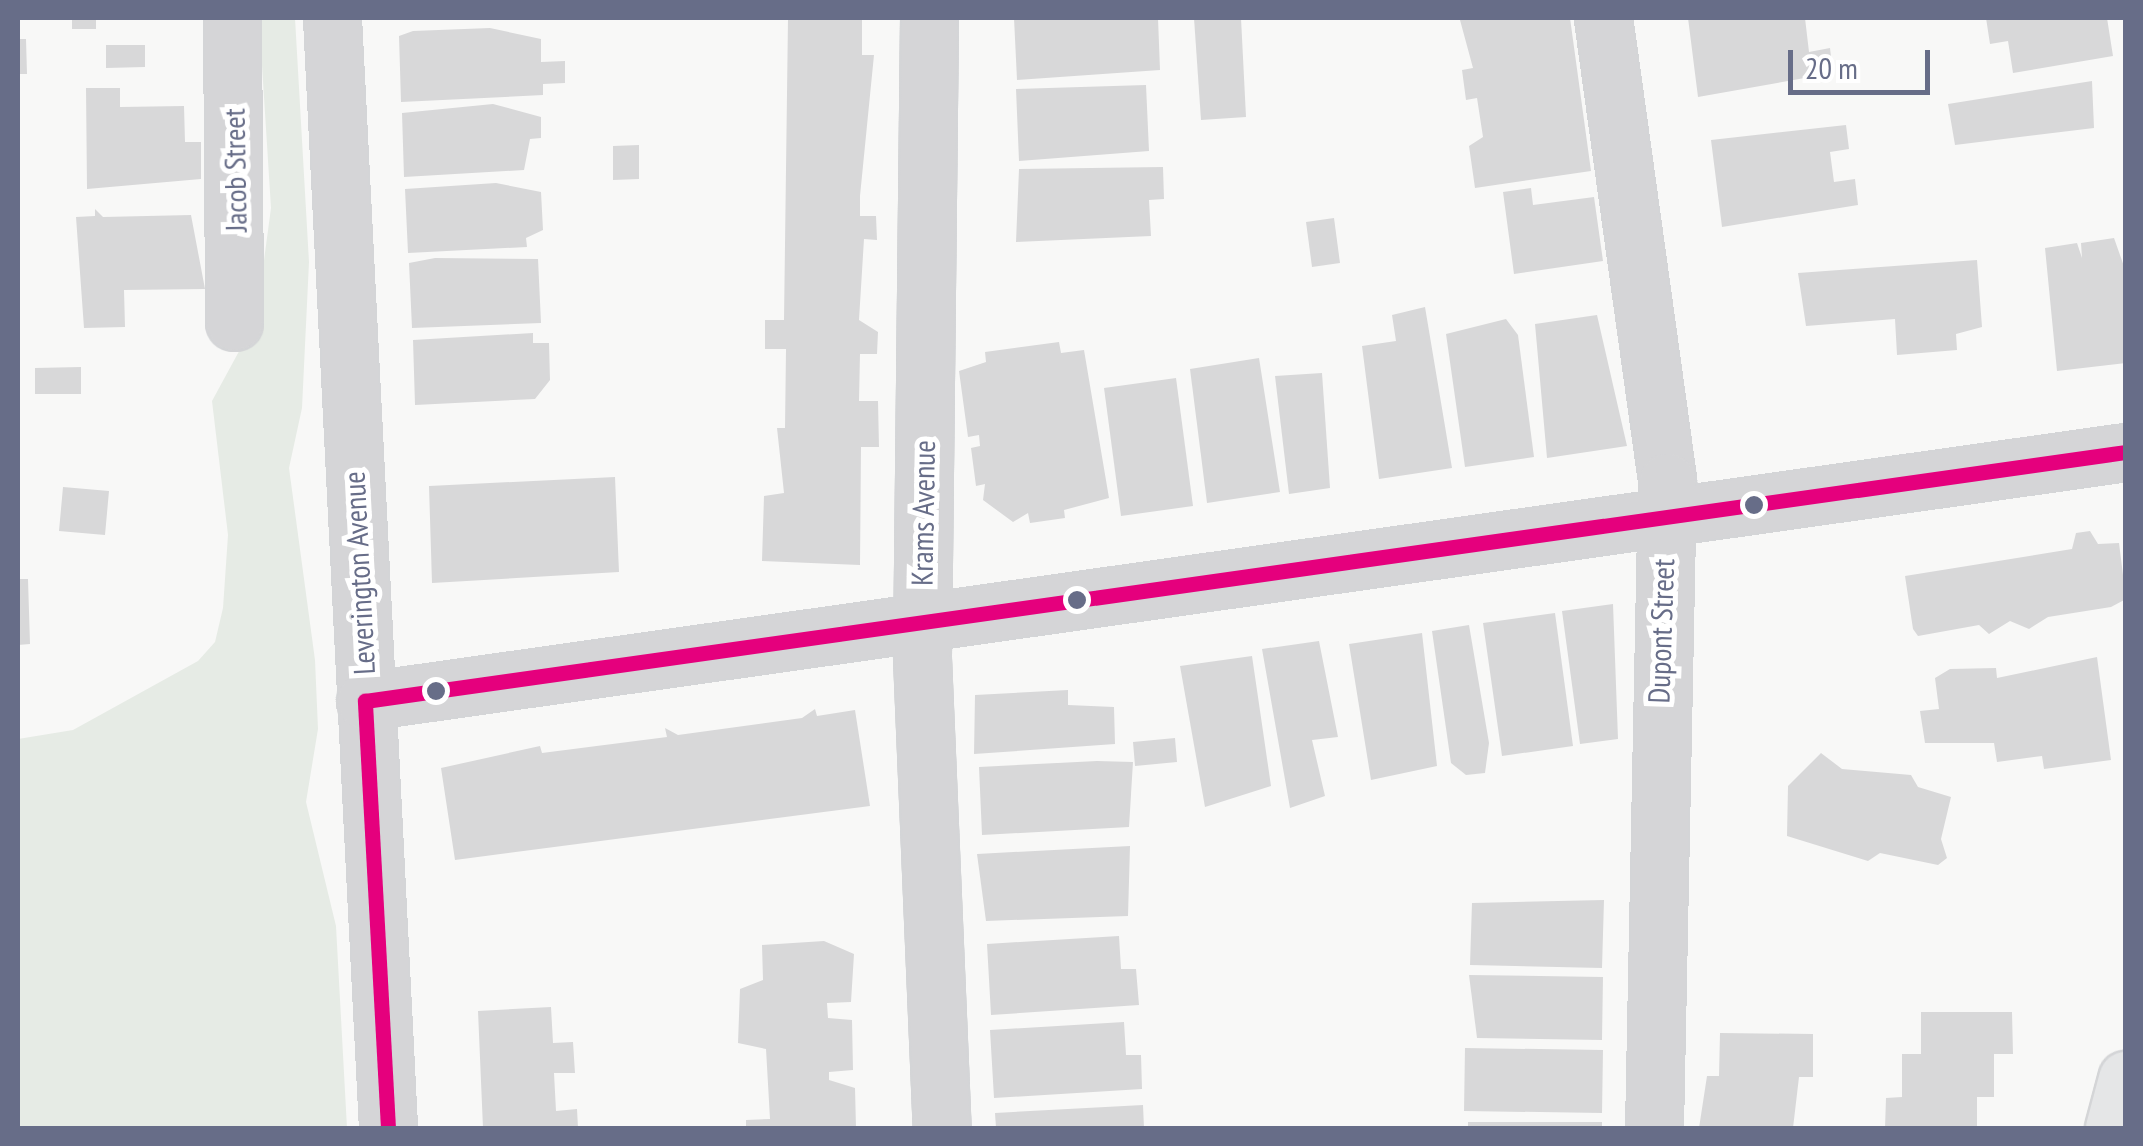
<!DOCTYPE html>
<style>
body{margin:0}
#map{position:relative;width:2143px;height:1146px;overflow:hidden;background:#f8f8f7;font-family:"PT Sans Narrow",sans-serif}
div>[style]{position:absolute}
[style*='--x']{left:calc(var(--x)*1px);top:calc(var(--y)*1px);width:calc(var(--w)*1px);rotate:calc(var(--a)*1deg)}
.green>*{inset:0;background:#e6ebe5}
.building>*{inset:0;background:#d8d8d9}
.roads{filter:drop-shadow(2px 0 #d4d5d7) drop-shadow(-2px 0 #d4d5d7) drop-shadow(0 2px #d4d5d7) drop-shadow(0 -2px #d4d5d7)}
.minor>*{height:55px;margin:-27.5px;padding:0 27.5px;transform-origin:27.5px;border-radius:27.5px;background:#d5d5d7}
.major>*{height:55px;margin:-27.5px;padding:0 27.5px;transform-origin:27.5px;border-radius:27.5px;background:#e5e6e7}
.bus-1>*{height:15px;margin:-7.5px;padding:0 7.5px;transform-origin:7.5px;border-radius:7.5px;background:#e5007d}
.dots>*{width:28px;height:28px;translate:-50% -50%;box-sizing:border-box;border:5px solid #fff;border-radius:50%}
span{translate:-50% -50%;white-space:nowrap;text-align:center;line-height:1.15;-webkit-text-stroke:10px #fff;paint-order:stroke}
.street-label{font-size:30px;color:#676d88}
.frame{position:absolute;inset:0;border:20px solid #676d88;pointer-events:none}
.scale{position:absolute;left:1788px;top:50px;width:142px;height:45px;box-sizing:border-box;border:5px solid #676d88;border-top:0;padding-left:12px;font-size:30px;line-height:35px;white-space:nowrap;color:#676d88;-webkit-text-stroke:8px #fff;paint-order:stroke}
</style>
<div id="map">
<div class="green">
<i style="clip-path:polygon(259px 18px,295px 18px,309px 262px,302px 408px,289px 468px,315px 660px,318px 729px,306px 802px,336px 926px,347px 1128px,18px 1128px,18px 739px,73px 730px,198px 661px,215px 642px,223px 608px,228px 535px,212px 401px,256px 320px,271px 208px)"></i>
</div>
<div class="building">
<i style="clip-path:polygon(72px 18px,96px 18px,96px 29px,72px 29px)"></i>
<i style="clip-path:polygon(788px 18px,862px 18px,862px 55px,874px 55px,860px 196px,860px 216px,876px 216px,877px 240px,864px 239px,859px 320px,878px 332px,877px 354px,860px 354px,859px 401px,878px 401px,879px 447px,861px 447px,860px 565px,762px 561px,764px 496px,784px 493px,777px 428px,785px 428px,786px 349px,765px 349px,765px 320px,784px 320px)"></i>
<i style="clip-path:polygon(1014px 18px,1158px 18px,1160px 70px,1017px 80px)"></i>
<i style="clip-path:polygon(1194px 18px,1241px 18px,1246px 117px,1201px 120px)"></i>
<i style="clip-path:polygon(1570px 18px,1591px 171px,1475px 188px,1469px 146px,1483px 137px,1477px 98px,1466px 100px,1462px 70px,1473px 68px,1460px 20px)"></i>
<i style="clip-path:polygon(1688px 18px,1805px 18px,1809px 52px,1830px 48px,1833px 73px,1698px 97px)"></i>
<i style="clip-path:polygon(1986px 18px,2107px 18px,2113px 56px,2013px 73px,2008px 41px,1990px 44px)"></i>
<i style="clip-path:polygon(413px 31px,490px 28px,541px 39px,541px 62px,565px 61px,565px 83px,543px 84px,543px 95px,401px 102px,399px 36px)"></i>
<i style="clip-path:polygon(18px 39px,26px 39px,27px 74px,18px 74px)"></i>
<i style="clip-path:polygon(106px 45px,145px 45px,145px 67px,106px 68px)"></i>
<i style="clip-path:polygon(2092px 81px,2094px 128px,1955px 145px,1948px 104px)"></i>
<i style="clip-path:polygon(1146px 85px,1149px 151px,1019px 161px,1016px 89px)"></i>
<i style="clip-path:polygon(86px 88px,120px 88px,120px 107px,184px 106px,185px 142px,201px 142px,201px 179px,87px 189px)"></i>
<i style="clip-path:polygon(493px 104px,541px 117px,541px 138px,530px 139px,524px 170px,404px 177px,402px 113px)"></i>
<i style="clip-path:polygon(1846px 125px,1849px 149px,1830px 152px,1834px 182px,1855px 179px,1858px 205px,1722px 227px,1711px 140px)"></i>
<i style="clip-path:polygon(639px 145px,639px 179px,613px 180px,613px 146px)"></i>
<i style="clip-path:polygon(1163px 167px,1164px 199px,1149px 200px,1151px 236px,1016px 242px,1019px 169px)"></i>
<i style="clip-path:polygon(496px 183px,541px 192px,543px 230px,526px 238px,527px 247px,408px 253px,405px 189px)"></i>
<i style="clip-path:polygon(1531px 188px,1533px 205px,1594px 197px,1603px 261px,1514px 274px,1503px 192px)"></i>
<i style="clip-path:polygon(95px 209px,103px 217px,191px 215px,205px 289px,124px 290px,125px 327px,84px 328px,76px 217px,95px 216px)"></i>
<i style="clip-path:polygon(1334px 218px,1340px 263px,1312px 267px,1306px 222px)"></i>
<i style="clip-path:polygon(2114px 238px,2126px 272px,2126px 363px,2057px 371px,2045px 248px,2077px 243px,2082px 258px,2081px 243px)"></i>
<i style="clip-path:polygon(435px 258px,538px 259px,541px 323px,412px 328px,409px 263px)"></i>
<i style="clip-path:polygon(1977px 260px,1982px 327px,1956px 334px,1957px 350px,1897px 355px,1895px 319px,1806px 326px,1798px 273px)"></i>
<i style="clip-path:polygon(1425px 307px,1452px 468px,1379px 479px,1362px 346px,1396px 341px,1392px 315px)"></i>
<i style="clip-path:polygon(1597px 315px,1627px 446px,1547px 458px,1535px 324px)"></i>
<i style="clip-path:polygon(1506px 319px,1518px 335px,1534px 457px,1465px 467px,1446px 334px)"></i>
<i style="clip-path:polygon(533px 333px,533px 343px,549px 343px,550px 380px,535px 399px,415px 405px,413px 340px)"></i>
<i style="clip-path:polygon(1059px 342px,1061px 353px,1084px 350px,1109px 498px,1064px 510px,1065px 518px,1030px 523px,1028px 513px,1013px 522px,983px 500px,985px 484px,976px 486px,971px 448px,980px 446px,979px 435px,968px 437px,959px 371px,986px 362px,985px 352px)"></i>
<i style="clip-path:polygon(1259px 358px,1280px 492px,1207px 503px,1190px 369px)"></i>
<i style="clip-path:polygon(81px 367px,81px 394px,35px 394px,35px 368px)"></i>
<i style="clip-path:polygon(1322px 373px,1330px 488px,1289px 494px,1275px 376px)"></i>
<i style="clip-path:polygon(1176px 378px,1193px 506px,1121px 516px,1104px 388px)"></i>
<i style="clip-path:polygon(615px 477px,619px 572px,432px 583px,429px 486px)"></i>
<i style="clip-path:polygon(63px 487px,109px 491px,105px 535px,59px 531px)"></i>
<i style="clip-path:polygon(2090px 531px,2098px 544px,2119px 543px,2126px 599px,2111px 607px,2048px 617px,2029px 629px,2010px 621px,1989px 634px,1979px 625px,1918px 636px,1913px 629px,1905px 576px,2072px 549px,2076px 533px)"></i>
<i style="clip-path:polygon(18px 579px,28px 579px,30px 644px,18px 645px)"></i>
<i style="clip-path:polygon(1613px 604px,1618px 739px,1580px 744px,1562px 611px)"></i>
<i style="clip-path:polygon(1555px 613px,1573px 746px,1502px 756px,1483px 623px)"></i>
<i style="clip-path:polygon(1469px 625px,1489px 743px,1485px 773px,1466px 775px,1451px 763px,1432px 631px)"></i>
<i style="clip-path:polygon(1422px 633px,1437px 766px,1371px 780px,1349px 644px)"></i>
<i style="clip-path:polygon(1319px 641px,1338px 737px,1312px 740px,1325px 796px,1290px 808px,1262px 649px)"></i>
<i style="clip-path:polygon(1252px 656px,1271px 786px,1205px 807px,1180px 666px)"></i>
<i style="clip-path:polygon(2097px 657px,2111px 760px,2044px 769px,2042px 756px,1997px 762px,1994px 743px,1925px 743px,1920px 711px,1939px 709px,1935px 678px,1950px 669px,1996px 668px,1997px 678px)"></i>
<i style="clip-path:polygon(1068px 690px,1068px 705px,1114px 707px,1115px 744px,974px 754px,975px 695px)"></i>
<i style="clip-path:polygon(815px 709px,817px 716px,855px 710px,870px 806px,455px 860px,441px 768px,540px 746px,542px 753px,667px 737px,665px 728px,678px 735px,802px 718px)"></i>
<i style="clip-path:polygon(1175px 738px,1177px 762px,1135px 766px,1133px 742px)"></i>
<i style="clip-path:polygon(1821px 753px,1842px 769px,1911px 775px,1918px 787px,1951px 797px,1941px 839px,1947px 858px,1938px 865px,1880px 853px,1868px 861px,1787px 836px,1788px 786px)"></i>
<i style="clip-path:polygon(1097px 761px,1133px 762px,1129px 827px,982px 835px,979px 767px)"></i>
<i style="clip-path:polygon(1130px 846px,1128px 916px,986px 921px,977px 854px)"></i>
<i style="clip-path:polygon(1604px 900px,1602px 968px,1470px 965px,1472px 903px)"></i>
<i style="clip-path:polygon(1119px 936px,1121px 969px,1136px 969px,1139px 1005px,991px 1015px,987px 944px)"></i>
<i style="clip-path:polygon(824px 941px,854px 954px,851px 1002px,827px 1003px,828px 1018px,852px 1020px,853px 1070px,829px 1072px,829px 1080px,855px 1088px,856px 1128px,746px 1128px,746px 1120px,770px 1119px,766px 1049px,738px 1043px,740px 989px,763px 980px,762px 945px)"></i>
<i style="clip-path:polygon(1469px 975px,1603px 977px,1602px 1040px,1477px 1038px)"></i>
<i style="clip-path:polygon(551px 1007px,553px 1043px,573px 1042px,575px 1073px,554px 1073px,556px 1111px,577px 1109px,578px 1128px,483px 1128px,478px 1011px)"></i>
<i style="clip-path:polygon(1921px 1012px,2012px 1012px,2013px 1054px,1994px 1054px,1994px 1097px,1977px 1097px,1977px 1128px,1885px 1128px,1886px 1098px,1902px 1097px,1902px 1054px,1921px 1054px)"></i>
<i style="clip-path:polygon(1124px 1022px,1126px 1055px,1141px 1055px,1142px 1089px,994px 1098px,990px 1030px)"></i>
<i style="clip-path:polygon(1720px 1033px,1813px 1034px,1813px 1077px,1799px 1077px,1793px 1128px,1699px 1128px,1707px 1076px,1719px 1076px)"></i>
<i style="clip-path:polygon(1465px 1048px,1603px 1050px,1602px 1113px,1464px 1111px)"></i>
<i style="clip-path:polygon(1143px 1105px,1144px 1128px,996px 1128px,995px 1113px)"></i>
<i style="clip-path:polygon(1468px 1122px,1602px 1122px,1602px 1128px,1468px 1128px)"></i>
</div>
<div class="roads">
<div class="minor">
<i style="--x:232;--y:18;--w:304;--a:89.6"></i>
<i style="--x:332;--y:18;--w:1111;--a:87.11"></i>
<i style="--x:929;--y:18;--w:640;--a:90.63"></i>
<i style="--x:922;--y:658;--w:470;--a:87.6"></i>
<i style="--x:1603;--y:18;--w:467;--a:82.1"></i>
<i style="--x:1667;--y:481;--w:647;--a:91.15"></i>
<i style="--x:365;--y:701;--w:1779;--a:-8.05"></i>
</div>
<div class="major">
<i style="--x:2113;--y:1128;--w:51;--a:-75.1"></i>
</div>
</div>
<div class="bus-1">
<i style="--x:388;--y:1128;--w:428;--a:-93.1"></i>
<i style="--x:365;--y:701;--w:1779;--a:-8.05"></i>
</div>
<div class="dots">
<i style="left:1754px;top:505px;background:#676d88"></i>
<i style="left:1077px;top:600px;background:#676d88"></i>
<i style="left:436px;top:691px;background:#676d88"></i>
</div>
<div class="street-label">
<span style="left:235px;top:170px;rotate:-91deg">Jacob Street</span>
<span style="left:923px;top:513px;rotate:-89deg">Krams Avenue</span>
<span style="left:359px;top:573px;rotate:-93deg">Leverington Avenue</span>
<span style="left:1661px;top:631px;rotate:-88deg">Dupont Street</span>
</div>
<div class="frame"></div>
<div class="scale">20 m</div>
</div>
